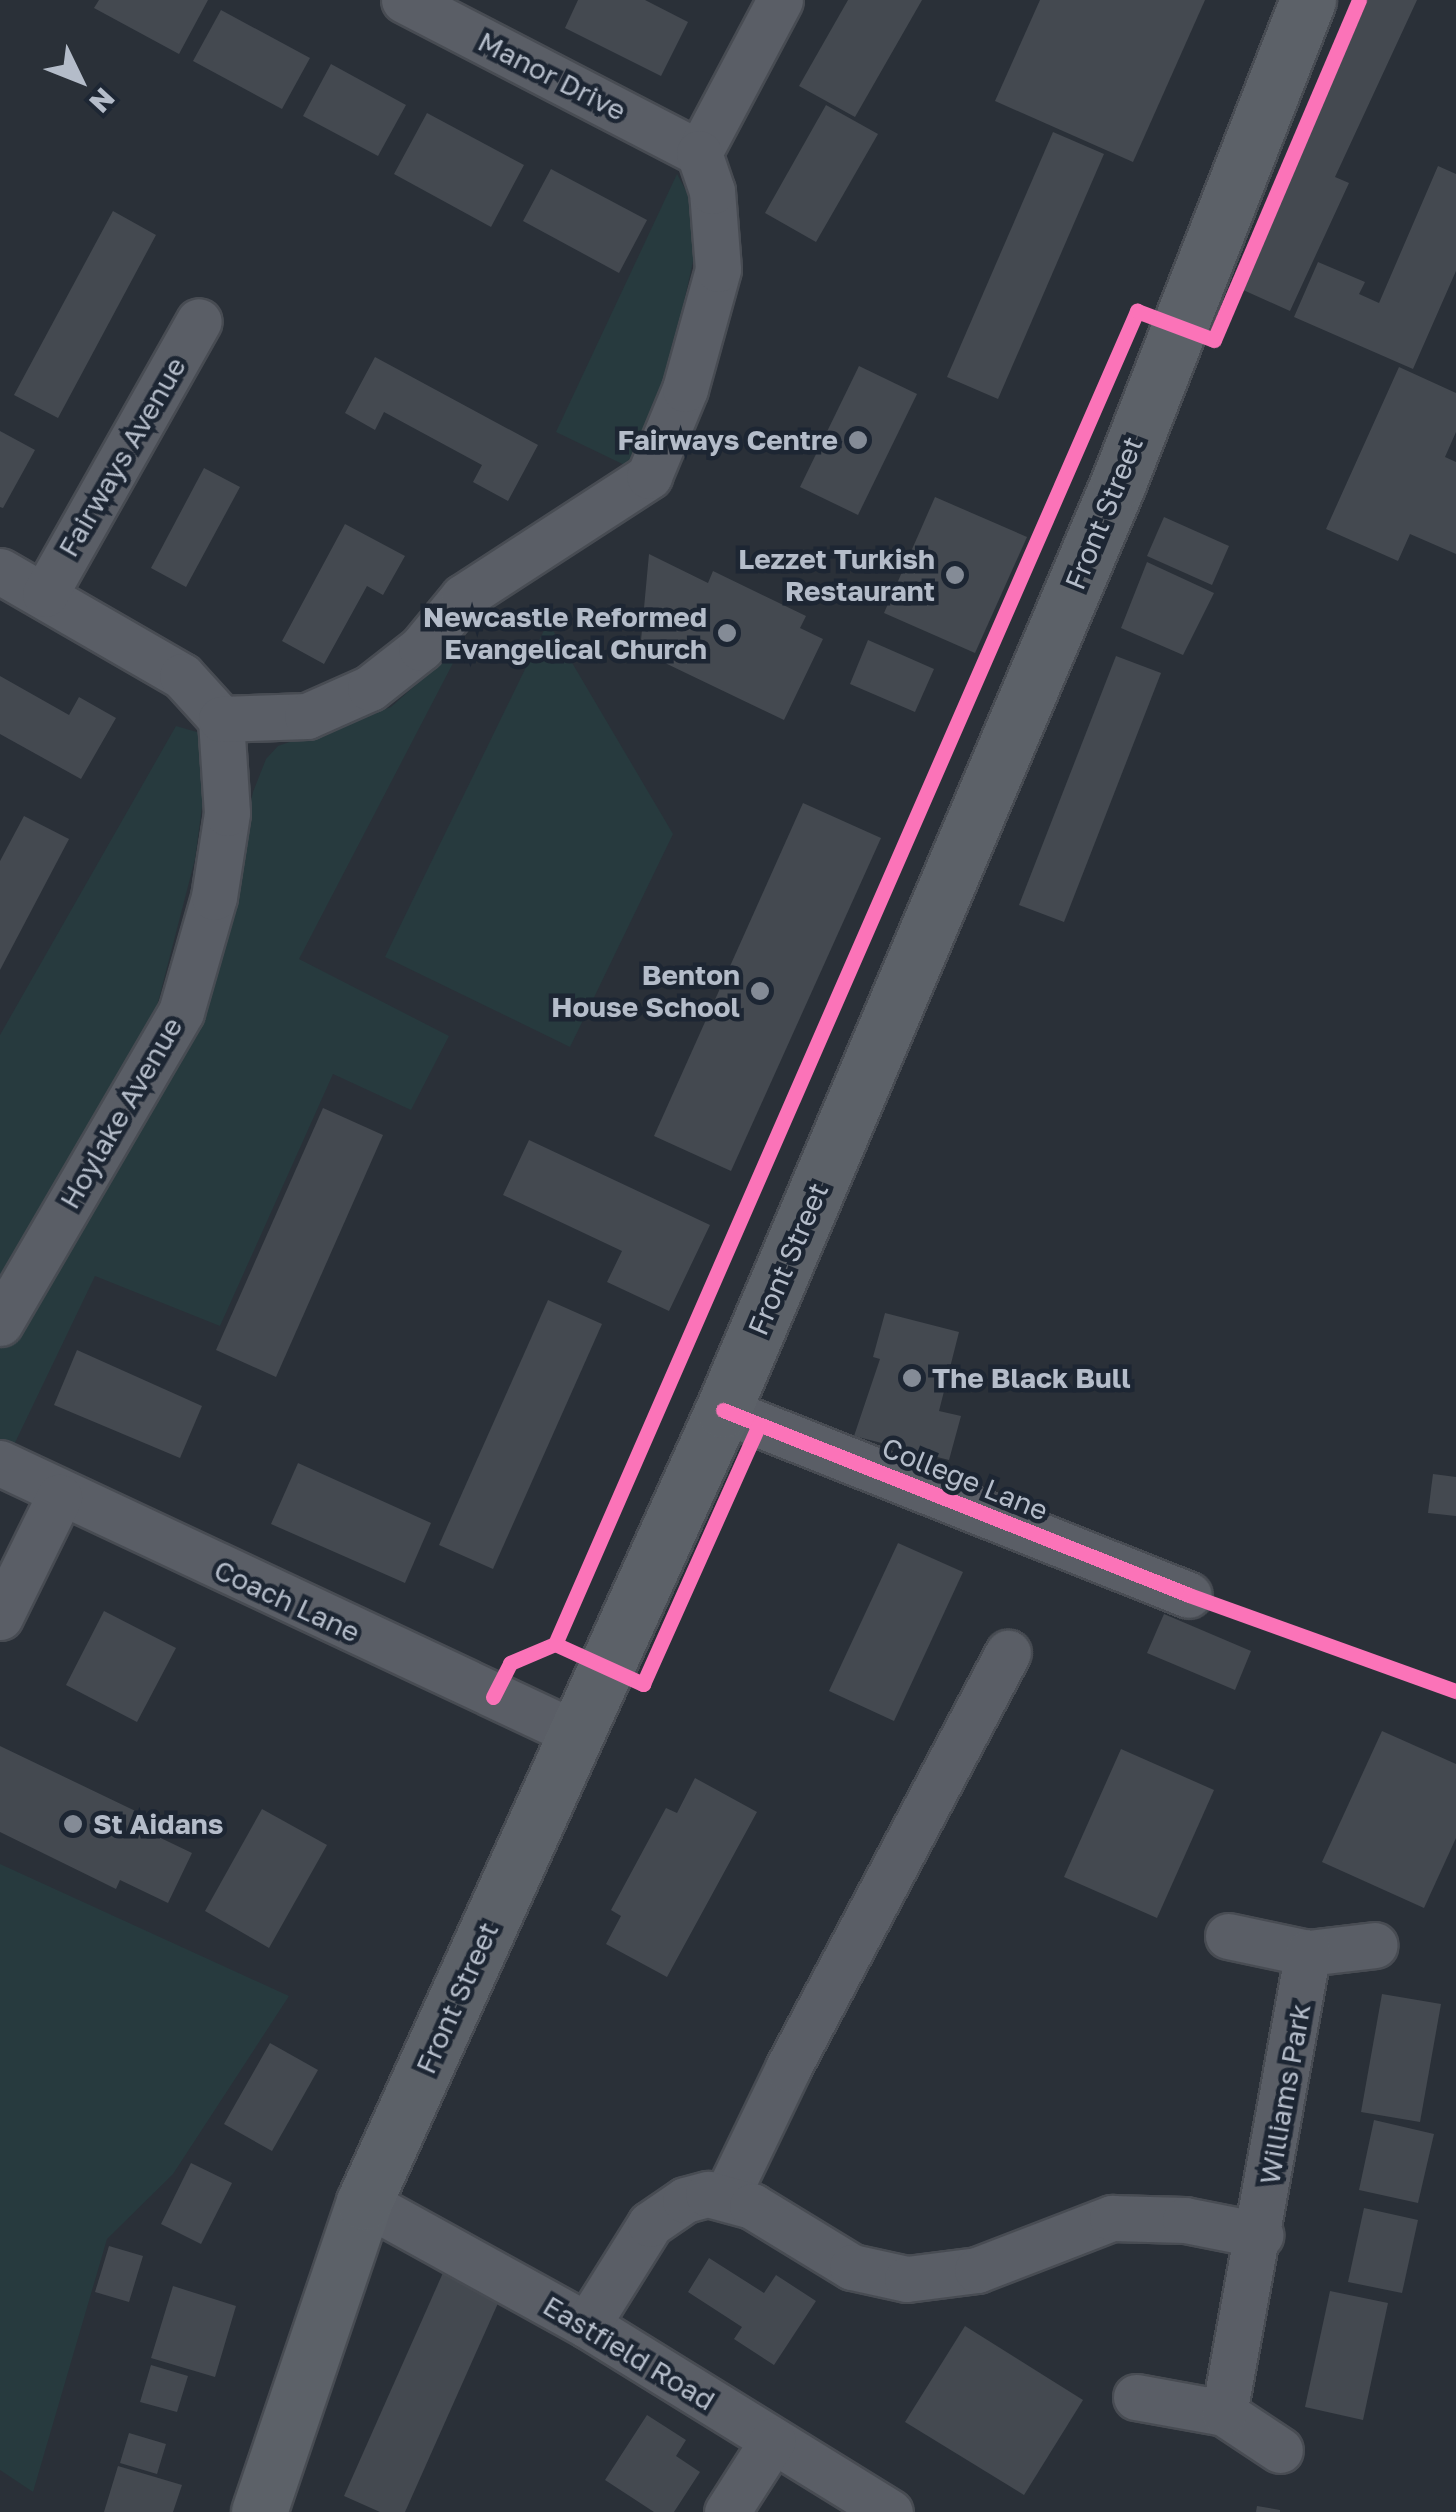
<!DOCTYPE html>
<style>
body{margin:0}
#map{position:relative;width:1456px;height:2512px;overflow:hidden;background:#2a3038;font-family:"Golos Text",sans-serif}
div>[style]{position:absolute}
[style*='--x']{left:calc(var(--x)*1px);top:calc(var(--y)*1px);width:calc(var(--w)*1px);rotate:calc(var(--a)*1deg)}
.green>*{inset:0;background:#273a3e}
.building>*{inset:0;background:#444950}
.roads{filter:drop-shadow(2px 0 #484c53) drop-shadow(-2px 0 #484c53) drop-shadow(0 2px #484c53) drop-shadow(0 -2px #484c53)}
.minor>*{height:45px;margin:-22.5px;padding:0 22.5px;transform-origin:22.5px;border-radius:22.5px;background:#5a5e66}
.major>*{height:55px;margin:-27.5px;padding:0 27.5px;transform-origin:27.5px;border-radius:27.5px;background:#5c6168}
.cycleway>*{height:15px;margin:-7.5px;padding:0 7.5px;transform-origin:7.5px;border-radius:7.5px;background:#fb73b8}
.dots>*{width:28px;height:28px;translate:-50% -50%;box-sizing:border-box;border:5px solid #1d2633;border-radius:50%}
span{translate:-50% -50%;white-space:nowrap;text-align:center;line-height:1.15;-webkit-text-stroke:9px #1d2633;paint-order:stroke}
.street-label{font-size:28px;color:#b4bcc9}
.poi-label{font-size:28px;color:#b4bcc9;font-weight:700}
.right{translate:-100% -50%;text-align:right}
.left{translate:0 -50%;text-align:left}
.north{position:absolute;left:30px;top:30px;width:100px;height:100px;-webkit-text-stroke:8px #1d2633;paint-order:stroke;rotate:133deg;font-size:28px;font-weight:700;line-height:40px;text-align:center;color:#b4bcc9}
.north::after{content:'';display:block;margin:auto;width:35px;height:45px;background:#b4bcc9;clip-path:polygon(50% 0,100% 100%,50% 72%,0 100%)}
</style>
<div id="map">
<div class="green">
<i style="clip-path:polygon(677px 174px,702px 220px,671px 362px,637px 471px,556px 432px)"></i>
<i style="clip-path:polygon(548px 622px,673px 834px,570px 1047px,385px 957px)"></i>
<i style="clip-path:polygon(464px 642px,299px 959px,449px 1036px,411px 1110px,333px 1074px,220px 1326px,95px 1276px,11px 1451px,0 1440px,0 1340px,140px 1123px,214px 983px,253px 792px,266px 759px,278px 746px,391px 707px)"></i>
<i style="clip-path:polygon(176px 726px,204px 734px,207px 769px,195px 859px,156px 1010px,0 1282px,0 1035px)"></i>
<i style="clip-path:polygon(0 1864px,289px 1996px,173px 2174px,107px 2239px,33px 2492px,0 2470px)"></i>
</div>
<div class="building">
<i style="clip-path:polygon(99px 0,208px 0,179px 54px,94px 8px)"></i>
<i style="clip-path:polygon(578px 0,645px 0,688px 22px,661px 76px,565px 28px)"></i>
<i style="clip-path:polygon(848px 0,922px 0,855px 117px,799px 86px)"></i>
<i style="clip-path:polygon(1040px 0,1205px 0,1133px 162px,995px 101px)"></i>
<i style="clip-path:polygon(1368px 0,1417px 0,1335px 177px,1349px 183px,1290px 311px,1241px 289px)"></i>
<i style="clip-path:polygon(221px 10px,310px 58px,282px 109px,193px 61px)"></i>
<i style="clip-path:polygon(331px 64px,406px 105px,378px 156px,303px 116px)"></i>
<i style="clip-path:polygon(826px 105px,878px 134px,816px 242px,765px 213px)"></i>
<i style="clip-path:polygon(427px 113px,524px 165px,491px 227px,394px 174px)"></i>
<i style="clip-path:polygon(1053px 132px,1104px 154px,998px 399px,947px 377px)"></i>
<i style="clip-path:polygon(1438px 166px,1456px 174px,1456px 271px,1413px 369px,1294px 317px,1318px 262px,1365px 282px,1359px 294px,1379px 303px)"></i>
<i style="clip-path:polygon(551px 169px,647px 220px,619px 273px,523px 221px)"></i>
<i style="clip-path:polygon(113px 211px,156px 235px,58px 418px,14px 395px)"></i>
<i style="clip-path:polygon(375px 357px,538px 445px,508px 501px,473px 482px,482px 465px,384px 412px,375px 430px,345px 413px)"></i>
<i style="clip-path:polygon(859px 366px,917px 394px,858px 515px,800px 487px)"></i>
<i style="clip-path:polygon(1399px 367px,1456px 393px,1456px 432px,1445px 457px,1456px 462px,1456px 554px,1410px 534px,1398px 561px,1326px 529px)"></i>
<i style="clip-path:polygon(0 431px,35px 450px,3px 508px,0 507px)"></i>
<i style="clip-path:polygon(204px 468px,240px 487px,186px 587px,151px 568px)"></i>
<i style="clip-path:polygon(935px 497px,1027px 537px,975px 653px,884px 613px)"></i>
<i style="clip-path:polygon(1164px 517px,1229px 546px,1212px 585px,1147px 556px)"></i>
<i style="clip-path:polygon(345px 524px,405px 556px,383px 595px,367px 586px,324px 664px,282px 641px)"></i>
<i style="clip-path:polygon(649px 554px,708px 583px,713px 571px,806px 616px,800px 628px,823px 639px,784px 720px,640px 651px)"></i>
<i style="clip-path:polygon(1147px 562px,1214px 593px,1183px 655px,1121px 628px)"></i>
<i style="clip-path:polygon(868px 640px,934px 669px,915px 712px,850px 684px)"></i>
<i style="clip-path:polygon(1116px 656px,1161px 673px,1064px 922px,1019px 905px)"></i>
<i style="clip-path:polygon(0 676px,69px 715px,79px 697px,116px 718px,81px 779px,0 734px)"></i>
<i style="clip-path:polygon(803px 803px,881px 838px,731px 1171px,654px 1136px)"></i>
<i style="clip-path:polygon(24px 816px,69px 839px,0 970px,0 861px)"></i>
<i style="clip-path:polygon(323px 1108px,383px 1135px,276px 1377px,216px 1350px)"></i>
<i style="clip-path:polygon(529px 1140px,710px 1225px,669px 1311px,607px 1282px,622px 1251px,503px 1195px)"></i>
<i style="clip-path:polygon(548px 1300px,602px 1324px,493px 1569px,439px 1545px)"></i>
<i style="clip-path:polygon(885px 1313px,959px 1332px,939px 1411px,961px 1416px,949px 1460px,854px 1436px,880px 1359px,873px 1357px)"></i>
<i style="clip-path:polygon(77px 1350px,202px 1406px,180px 1458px,54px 1405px)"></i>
<i style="clip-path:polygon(298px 1463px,431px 1523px,405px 1583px,271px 1524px)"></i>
<i style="clip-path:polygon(1433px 1474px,1456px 1477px,1456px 1516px,1428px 1513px)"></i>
<i style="clip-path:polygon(898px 1543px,963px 1572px,894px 1721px,829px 1691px)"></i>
<i style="clip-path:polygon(104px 1611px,176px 1648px,137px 1722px,66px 1685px)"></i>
<i style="clip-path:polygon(1164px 1614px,1251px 1651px,1235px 1690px,1147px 1653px)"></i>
<i style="clip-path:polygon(1382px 1731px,1456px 1764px,1456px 1838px,1424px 1908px,1322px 1862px)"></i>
<i style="clip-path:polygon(0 1746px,150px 1818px,144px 1830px,192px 1853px,168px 1903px,120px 1880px,116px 1889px,0 1832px)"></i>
<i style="clip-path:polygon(1121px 1749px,1214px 1790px,1157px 1918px,1064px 1877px)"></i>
<i style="clip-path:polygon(695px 1778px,757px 1812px,667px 1977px,606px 1944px,621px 1916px,611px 1910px,666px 1808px,677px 1813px)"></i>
<i style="clip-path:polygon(262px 1809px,327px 1845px,269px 1948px,205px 1911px)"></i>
<i style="clip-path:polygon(1382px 1994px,1441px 2004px,1420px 2122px,1361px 2112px)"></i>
<i style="clip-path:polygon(270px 2043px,318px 2070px,272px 2151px,224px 2124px)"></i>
<i style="clip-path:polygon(1374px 2120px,1434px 2134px,1418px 2203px,1359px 2190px)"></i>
<i style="clip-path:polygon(191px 2163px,232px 2183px,201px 2244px,161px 2224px)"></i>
<i style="clip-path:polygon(1364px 2208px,1418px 2220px,1402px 2293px,1348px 2282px)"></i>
<i style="clip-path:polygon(109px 2246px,143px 2256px,129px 2302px,95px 2292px)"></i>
<i style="clip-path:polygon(709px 2258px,764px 2293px,776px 2275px,816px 2301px,774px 2365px,734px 2339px,742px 2327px,688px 2292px)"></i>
<i style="clip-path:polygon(446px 2266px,503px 2292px,405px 2512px,380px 2512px,344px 2496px)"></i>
<i style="clip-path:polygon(173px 2286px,236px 2306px,215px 2377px,151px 2358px)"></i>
<i style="clip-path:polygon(1330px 2291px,1388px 2303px,1363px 2420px,1305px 2407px)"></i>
<i style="clip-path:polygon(965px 2326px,1083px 2400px,1024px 2495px,905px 2422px)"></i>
<i style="clip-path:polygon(151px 2365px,188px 2376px,177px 2412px,140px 2402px)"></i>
<i style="clip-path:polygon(647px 2415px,686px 2440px,676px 2456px,700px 2472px,674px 2512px,654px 2512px,605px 2480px)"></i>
<i style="clip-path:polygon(129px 2433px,166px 2444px,157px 2474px,120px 2463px)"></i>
<i style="clip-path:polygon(118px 2466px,182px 2485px,173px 2512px,104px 2512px)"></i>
<i style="clip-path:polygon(1257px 2506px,1280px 2510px,1280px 2512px,1256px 2512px)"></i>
</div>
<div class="roads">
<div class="minor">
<i style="--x:404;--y:0;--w:332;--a:27.4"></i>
<i style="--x:699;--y:153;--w:173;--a:-62.1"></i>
<i style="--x:0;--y:571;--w:210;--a:30"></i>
<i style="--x:182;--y:676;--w:58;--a:47.8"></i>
<i style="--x:45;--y:594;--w:313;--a:-60.6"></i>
<i style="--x:0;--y:1323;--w:360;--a:-59.8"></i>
<i style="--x:181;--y:1012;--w:120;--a:-74"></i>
<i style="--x:214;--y:897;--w:85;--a:-81.2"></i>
<i style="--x:227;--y:813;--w:94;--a:-93.7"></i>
<i style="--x:221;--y:719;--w:86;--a:-2"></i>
<i style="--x:307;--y:716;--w:69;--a:-24"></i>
<i style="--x:370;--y:688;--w:65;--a:-38.1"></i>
<i style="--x:421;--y:648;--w:66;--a:-50.5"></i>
<i style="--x:463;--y:597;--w:222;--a:-33"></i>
<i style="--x:649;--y:476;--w:94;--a:-67.5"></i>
<i style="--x:685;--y:389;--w:124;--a:-74.6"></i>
<i style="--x:718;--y:269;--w:78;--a:-94.4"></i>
<i style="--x:712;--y:191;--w:40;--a:-108.9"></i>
<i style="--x:723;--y:1410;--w:501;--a:21.65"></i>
<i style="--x:0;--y:1463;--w:637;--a:25.16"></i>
<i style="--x:0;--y:1617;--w:134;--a:-63.8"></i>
<i style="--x:1228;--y:1936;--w:82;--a:12"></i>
<i style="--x:1308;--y:1953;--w:67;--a:-6.8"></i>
<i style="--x:727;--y:2195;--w:141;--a:-64.3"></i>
<i style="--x:788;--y:2068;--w:470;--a:-62.1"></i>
<i style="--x:364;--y:2202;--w:255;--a:28.9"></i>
<i style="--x:587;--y:2325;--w:356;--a:31.7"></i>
<i style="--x:587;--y:2325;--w:119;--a:-58"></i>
<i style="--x:650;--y:2224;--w:42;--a:-34.4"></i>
<i style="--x:685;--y:2200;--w:24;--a:-15"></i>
<i style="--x:708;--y:2194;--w:46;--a:15.3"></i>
<i style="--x:752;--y:2206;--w:117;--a:31.4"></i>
<i style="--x:852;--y:2267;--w:56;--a:12.3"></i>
<i style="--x:907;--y:2279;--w:71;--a:-7.3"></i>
<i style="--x:977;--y:2270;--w:145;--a:-21.1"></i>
<i style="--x:1112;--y:2218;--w:73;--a:1.6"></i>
<i style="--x:1185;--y:2220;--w:77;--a:11.2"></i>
<i style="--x:1136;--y:2397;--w:89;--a:10.3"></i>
<i style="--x:1224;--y:2413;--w:67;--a:33.5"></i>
<i style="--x:1224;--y:2413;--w:468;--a:-79.7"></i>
<i style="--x:727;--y:2512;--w:85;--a:-57.4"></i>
</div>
<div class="major">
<i style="--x:259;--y:2512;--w:327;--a:-71.3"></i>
<i style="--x:364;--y:2202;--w:870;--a:-65.62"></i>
<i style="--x:723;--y:1410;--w:1010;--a:-66.91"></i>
<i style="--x:1119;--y:481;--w:517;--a:-68.55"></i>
</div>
</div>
<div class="cycleway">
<i style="--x:723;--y:1410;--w:501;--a:21.65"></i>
<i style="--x:1189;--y:1595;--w:284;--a:19.8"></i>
<i style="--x:555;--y:1644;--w:97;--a:24.4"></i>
<i style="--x:643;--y:1684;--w:284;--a:-65.9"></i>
<i style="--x:493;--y:1697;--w:38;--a:-63"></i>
<i style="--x:510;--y:1663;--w:49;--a:-22.9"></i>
<i style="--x:555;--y:1644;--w:1455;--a:-66.41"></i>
<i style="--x:1137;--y:311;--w:82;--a:20.6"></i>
<i style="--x:1214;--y:340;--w:370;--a:-66.9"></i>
</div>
<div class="dots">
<i style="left:858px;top:440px;background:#848b96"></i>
<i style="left:955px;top:575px;background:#848b96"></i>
<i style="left:727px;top:633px;background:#848b96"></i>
<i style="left:760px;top:991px;background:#848b96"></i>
<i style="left:912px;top:1378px;background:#848b96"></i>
<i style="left:73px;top:1824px;background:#848b96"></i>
</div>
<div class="street-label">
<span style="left:552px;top:76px;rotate:27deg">Manor Drive</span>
<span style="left:122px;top:457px;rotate:-60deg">Fairways Avenue</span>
<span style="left:1104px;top:513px;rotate:-68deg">Front Street</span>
<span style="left:121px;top:1113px;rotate:-60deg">Hoylake Avenue</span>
<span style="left:788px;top:1259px;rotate:-67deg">Front Street</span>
<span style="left:965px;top:1479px;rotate:22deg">College Lane</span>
<span style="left:287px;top:1601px;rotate:25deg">Coach Lane</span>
<span style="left:457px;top:1998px;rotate:-66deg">Front Street</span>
<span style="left:1285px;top:2094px;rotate:-80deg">Williams Park</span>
<span style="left:629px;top:2353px;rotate:31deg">Eastfield Road</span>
</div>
<div class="poi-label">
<span class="right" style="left:838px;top:440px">Fairways Centre</span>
<span class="right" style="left:935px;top:575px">Lezzet Turkish<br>Restaurant</span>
<span class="right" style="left:707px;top:633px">Newcastle Reformed<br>Evangelical Church</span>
<span class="right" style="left:740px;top:991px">Benton<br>House School</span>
<span class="left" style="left:932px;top:1378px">The Black Bull</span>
<span class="left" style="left:93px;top:1824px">St Aidans</span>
</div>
<div class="north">N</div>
</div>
